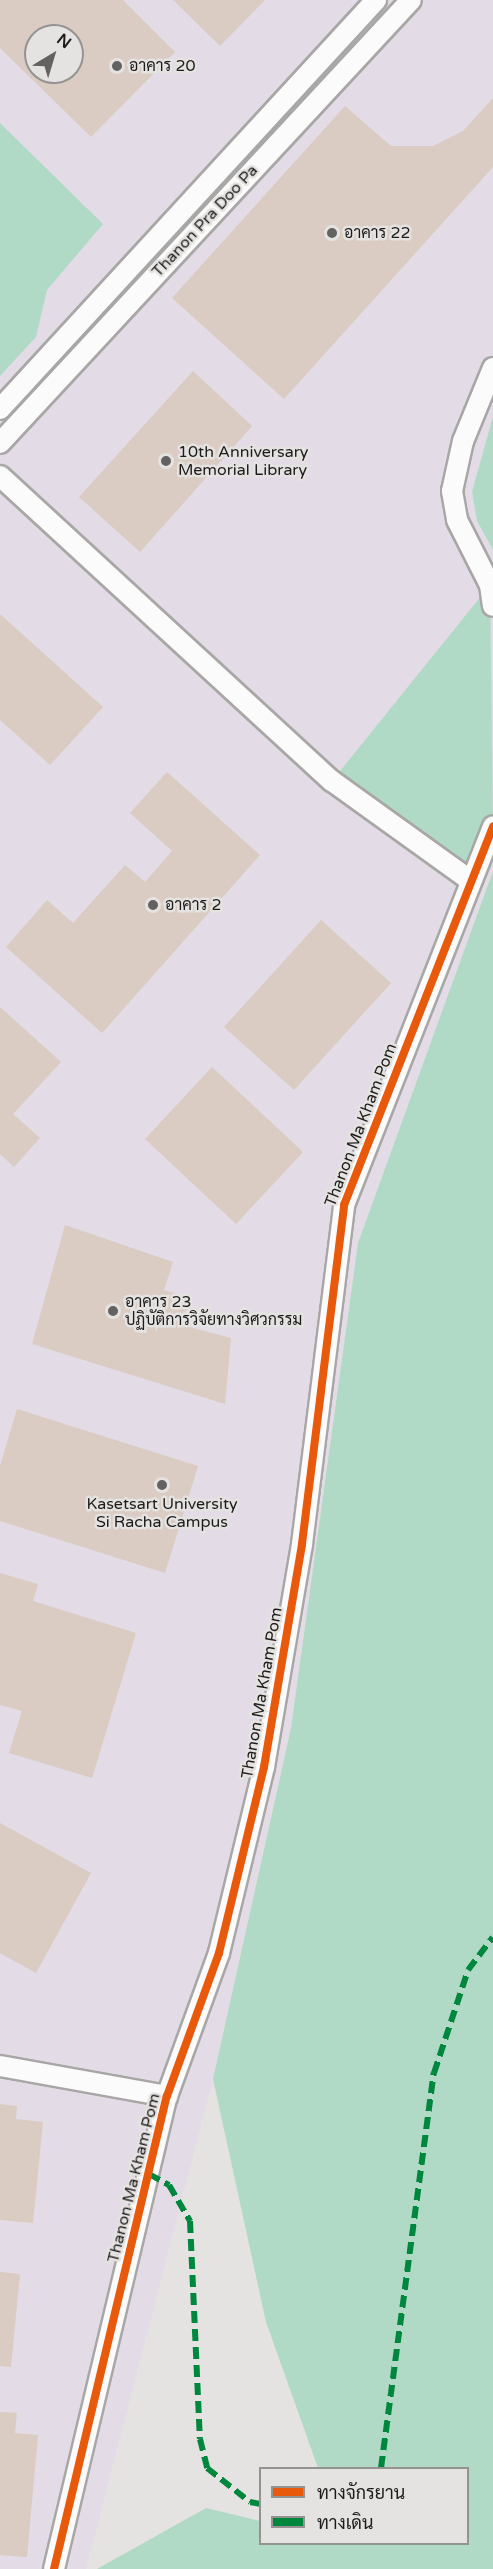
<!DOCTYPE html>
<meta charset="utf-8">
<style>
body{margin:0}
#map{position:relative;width:493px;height:2569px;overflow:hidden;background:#e4e3e2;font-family:"Varela Round",Sarabun,sans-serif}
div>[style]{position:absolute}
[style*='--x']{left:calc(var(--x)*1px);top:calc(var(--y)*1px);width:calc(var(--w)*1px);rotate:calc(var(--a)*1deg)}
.education>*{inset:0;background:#e3dbe5}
.green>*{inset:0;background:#b1dac6}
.building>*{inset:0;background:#daccc2}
.roads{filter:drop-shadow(2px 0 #a8a7a6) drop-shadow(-2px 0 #a8a7a6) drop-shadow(0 2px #a8a7a6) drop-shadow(0 -2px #a8a7a6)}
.street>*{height:20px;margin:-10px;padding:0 10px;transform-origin:10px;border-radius:10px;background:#fbfbfb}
.quiet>*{height:6px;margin-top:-3px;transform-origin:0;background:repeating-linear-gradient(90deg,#00873e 0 12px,transparent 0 18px)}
.cycleway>*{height:8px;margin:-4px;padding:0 4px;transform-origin:4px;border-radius:4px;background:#e8590c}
.dots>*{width:16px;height:16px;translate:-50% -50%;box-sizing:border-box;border:3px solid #e5e3e1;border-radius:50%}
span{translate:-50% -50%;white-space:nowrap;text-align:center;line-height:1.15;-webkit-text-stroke:5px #e5e3e1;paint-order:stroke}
.poi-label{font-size:16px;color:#1d1c1b}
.left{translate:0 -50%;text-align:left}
.street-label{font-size:16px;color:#1d1c1b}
.legend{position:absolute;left:259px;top:2467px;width:210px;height:78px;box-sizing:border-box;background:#e5e3e1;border:2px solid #959392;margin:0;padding:8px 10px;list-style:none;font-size:18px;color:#1d1c1b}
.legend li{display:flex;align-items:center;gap:12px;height:30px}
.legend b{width:30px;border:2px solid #959392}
.north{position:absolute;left:24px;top:24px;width:60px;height:60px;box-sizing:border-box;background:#e5e3e1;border:2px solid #959392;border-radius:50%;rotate:38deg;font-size:16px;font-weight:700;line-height:24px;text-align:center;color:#1d1c1b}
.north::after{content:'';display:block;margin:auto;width:21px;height:27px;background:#636261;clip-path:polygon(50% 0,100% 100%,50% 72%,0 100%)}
</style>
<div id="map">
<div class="education">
<i style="clip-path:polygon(evenodd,0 0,493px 0,493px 416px,472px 492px,477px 521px,493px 550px,493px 871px,358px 1243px,291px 1728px,213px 2079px,86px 2569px,0 2569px,0 0,36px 36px,72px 36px,72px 72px,36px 72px,36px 36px)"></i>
</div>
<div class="green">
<i style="clip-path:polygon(0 123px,103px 224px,47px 290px,36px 337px,0 376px)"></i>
<i style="clip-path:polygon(493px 416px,493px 550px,477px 521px,472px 492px)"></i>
<i style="clip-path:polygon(490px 585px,493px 826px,470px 880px,332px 781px)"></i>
<i style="clip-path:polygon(493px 871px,493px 2569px,97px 2569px,206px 2508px,260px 2521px,260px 2544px,468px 2544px,468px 2468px,318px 2468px,266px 2322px,213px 2079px,291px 1728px,358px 1243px)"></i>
</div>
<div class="building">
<i style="clip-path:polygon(evenodd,0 0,123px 0,175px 52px,91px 137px,0 48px,0 0,36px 36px,72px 36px,72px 72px,36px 72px,36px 36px)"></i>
<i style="clip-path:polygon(173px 0,265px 0,220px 46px)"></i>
<i style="clip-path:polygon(493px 98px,493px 167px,284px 399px,172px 298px,345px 106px,391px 146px,433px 146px,463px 131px)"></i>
<i style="clip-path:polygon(193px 371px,252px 426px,140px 552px,79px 497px)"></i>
<i style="clip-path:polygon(0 614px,103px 707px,50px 765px,0 720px)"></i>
<i style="clip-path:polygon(167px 772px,260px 855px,102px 1033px,6px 947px,47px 900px,73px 923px,125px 865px,145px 882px,172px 851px,130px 813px)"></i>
<i style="clip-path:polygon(321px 920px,391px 983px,294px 1090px,224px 1027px)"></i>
<i style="clip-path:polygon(0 1007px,61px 1062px,13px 1114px,40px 1138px,14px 1167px,0 1154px)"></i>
<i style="clip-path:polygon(212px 1067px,303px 1152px,236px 1224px,145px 1139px)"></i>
<i style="clip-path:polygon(65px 1225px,173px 1262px,164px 1290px,189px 1298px,182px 1325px,231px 1338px,225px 1404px,32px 1344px)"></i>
<i style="clip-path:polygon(17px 1409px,198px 1466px,165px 1573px,0 1521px,0 1466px)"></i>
<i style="clip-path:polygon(0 1573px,38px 1584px,33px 1601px,136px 1633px,92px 1778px,9px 1753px,22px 1711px,0 1705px)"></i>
<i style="clip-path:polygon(0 1823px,91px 1873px,36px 1973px,0 1953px)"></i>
<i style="clip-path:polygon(0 2104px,17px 2106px,16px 2119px,43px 2122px,33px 2223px,0 2220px)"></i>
<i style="clip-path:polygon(0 2272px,20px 2274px,11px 2367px,0 2366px)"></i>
<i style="clip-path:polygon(0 2412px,17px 2413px,15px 2433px,38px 2435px,27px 2557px,0 2555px)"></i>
</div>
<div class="roads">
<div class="street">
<i style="--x:493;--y:368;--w:79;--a:112.3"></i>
<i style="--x:463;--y:441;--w:51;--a:102.4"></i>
<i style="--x:452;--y:491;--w:29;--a:80"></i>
<i style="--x:457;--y:520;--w:73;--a:63.1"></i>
<i style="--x:490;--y:585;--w:21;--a:82"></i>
<i style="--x:0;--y:409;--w:556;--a:-47.41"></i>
<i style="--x:0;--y:443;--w:604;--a:-47.15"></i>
<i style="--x:0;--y:476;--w:451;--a:42.6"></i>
<i style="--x:332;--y:781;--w:170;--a:35.7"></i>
<i style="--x:0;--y:2066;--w:170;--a:10.2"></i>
<i style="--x:54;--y:2569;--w:486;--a:-76.6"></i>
<i style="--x:167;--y:2096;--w:152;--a:-70"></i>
<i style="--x:219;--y:1953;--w:191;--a:-76.4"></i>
<i style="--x:264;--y:1767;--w:226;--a:-80.3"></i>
<i style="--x:302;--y:1544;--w:342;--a:-82.9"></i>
<i style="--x:344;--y:1205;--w:407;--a:-68.5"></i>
</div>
</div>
<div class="quiet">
<i style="--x:149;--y:2174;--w:23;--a:29"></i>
<i style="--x:169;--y:2185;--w:42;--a:59.7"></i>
<i style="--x:190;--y:2221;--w:218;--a:87.4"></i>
<i style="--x:200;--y:2439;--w:30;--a:76"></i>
<i style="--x:207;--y:2468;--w:55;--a:38.3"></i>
<i style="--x:250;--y:2502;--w:10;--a:11"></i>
<i style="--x:381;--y:2468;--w:399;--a:-82.4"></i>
<i style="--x:434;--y:2073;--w:108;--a:-71.7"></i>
<i style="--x:468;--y:1970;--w:41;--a:-52.9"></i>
</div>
<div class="cycleway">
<i style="--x:54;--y:2569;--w:486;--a:-76.6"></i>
<i style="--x:167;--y:2096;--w:152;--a:-70"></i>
<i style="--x:219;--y:1953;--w:191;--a:-76.4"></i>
<i style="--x:264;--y:1767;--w:226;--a:-80.3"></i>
<i style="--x:302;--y:1544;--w:342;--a:-82.9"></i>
<i style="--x:344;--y:1205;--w:407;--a:-68.5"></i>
</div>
<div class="dots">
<i style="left:117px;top:66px;background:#636261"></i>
<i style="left:332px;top:233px;background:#636261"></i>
<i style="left:166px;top:461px;background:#636261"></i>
<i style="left:153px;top:905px;background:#636261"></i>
<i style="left:113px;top:1311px;background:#636261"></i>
<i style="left:162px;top:1485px;background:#636261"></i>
</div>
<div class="poi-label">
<span class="left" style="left:129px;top:66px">อาคาร 20</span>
<span class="left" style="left:344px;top:233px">อาคาร 22</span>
<span class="left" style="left:178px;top:461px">10th Anniversary<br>Memorial Library</span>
<span class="left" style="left:165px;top:905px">อาคาร 2</span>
<span class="left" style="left:125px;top:1311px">อาคาร 23<br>ปฏิบัติการวิจัยทางวิศวกรรม</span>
<span style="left:162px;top:1513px">Kasetsart University<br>Si Racha Campus</span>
</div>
<div class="street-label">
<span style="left:205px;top:221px;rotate:-47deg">Thanon Pra Doo Pa</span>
<span style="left:361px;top:1125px;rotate:-69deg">Thanon Ma Kham Pom</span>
<span style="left:262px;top:1693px;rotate:-80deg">Thanon Ma Kham Pom</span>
<span style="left:134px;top:2178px;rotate:-76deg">Thanon Ma Kham Pom</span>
</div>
<ul class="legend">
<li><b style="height:8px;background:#e8590c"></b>ทางจักรยาน</li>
<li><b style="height:8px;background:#00873e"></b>ทางเดิน</li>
</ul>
<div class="north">N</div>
</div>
